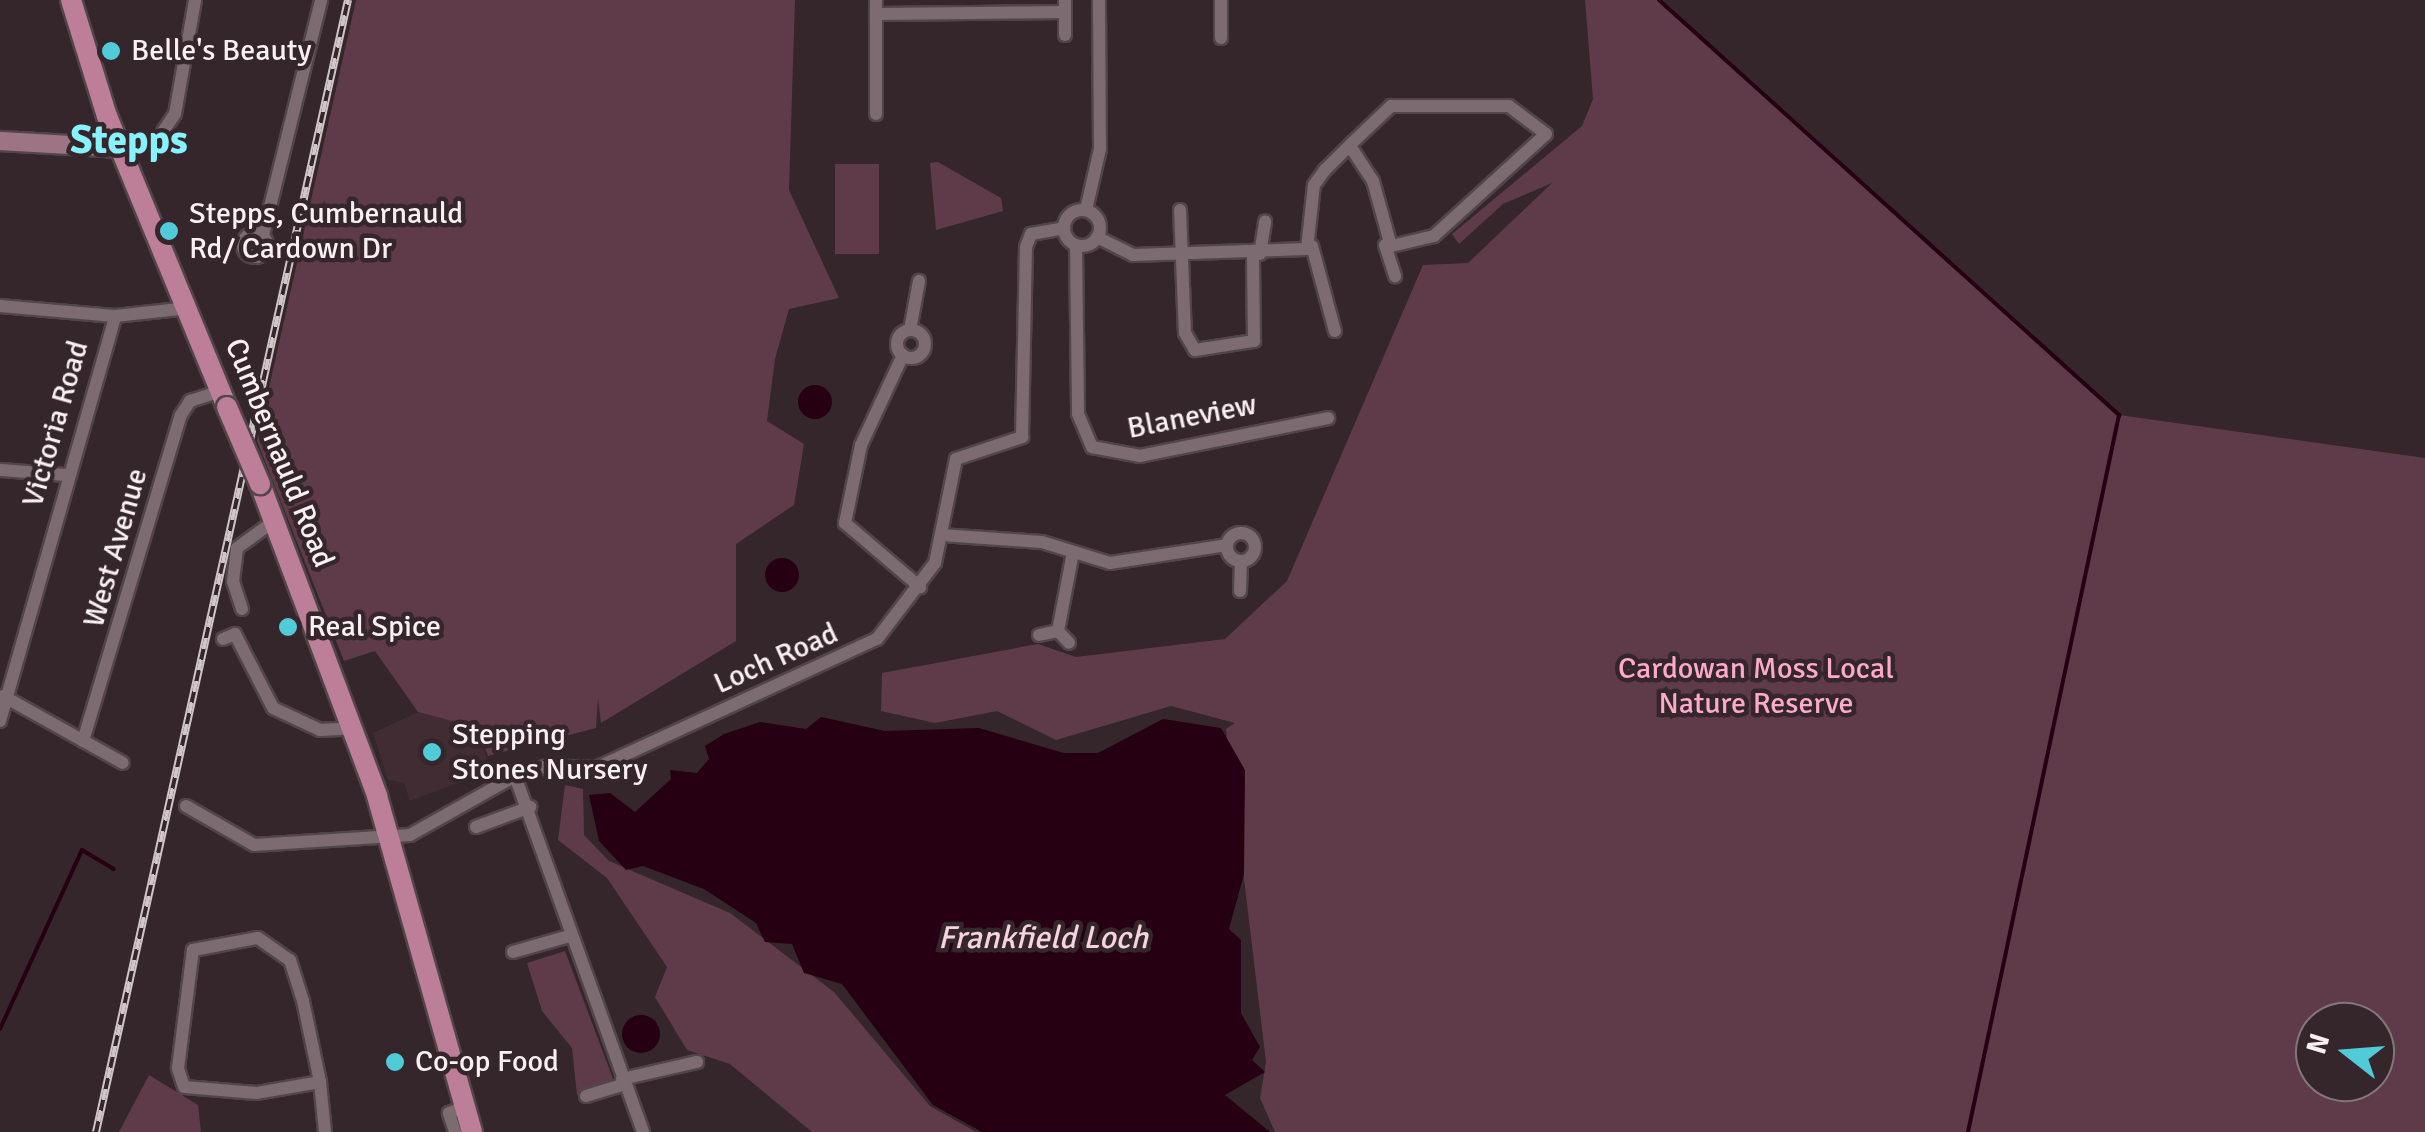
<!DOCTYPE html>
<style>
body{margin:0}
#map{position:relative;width:2425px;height:1132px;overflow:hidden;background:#34262b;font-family:Signika,sans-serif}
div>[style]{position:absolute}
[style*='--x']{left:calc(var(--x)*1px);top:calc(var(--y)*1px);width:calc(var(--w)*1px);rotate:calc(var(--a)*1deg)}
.built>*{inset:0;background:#412c34}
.green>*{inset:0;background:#5f3b49}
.water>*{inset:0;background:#260012}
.round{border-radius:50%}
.stream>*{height:4px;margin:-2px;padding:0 2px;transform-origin:2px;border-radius:2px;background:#260012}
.roads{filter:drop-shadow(2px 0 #51454a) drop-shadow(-2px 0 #51454a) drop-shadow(0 2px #51454a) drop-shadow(0 -2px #51454a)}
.street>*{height:12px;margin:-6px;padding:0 6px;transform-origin:6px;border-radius:6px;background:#7c6b71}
.street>.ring{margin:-6px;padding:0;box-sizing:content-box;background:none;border:12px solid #7c6b71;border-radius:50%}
.secondary>*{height:18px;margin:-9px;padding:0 9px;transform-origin:9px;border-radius:9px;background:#9c7484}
.primary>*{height:20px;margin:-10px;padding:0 10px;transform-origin:10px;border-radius:10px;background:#bd7e97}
.rail>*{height:8px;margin-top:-4px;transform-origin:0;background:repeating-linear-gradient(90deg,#34262b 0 11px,#d0c5c8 0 22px);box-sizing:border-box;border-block:2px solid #d0c5c8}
.bridges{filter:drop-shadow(2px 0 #51454a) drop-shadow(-2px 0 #51454a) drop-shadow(0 2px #51454a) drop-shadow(0 -2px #51454a)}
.primary-bridge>*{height:20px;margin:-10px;padding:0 10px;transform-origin:10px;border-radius:10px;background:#bd7e97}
.dots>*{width:28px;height:28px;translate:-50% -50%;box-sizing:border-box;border:5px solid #34262b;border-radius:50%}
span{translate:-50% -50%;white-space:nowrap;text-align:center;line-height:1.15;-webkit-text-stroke:9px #34262b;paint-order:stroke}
.poi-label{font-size:30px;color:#faf0f3}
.left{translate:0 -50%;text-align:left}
.street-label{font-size:30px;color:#faf0f3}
.park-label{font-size:30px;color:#fca9ca}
.water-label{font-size:32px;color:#f6d3df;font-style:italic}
.district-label{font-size:40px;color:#87f1fd;font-weight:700}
.north{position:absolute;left:2295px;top:1002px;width:100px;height:100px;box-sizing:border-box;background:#34262b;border:2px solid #83777b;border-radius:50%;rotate:287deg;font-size:28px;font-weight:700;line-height:40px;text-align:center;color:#faf0f3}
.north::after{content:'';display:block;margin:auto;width:35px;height:45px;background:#52cbd8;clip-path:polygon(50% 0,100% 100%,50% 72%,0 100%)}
</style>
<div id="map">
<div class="built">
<i style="clip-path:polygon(418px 712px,478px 728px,490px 771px,410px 801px,404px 783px,388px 780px,373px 733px)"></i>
</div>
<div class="green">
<i style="clip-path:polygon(356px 0,795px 0,789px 190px,839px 298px,789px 309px,775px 359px,767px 421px,804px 444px,794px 505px,736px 544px,736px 641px,601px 723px,598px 698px,596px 728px,488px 756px,478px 728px,418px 712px,375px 651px,344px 661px,257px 441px)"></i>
<i style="clip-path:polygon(evenodd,1585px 0,1659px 0,2119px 415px,2425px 458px,2425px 1132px,1275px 1132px,1260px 1098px,1266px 1062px,1226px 729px,1235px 723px,1171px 706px,1056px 740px,997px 711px,935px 723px,881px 711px,882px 673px,1038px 644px,1076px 657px,1225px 639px,1287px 581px,1423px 265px,1468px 263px,1552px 183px,1503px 204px,1459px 244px,1452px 234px,1582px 126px,1593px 99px,1585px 0,2315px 1022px,2375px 1022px,2375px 1082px,2315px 1082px,2315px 1022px)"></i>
<i style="clip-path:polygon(938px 162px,1001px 198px,1003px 211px,936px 230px,930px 163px)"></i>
<i style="clip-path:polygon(835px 164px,879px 164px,879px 254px,835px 254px)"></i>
<i style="clip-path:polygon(565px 785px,583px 789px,584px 835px,609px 861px,730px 913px,834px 992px,930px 1106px,976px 1132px,812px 1132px,730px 1064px,687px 1050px,655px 997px,667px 967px,607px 878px,558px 840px)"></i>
<i style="clip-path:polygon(565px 951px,615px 1084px,577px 1095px,572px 1048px,542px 1011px,527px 963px)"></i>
<i style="clip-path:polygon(149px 1075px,198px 1105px,201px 1132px,119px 1132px)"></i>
</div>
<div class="water">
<i class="round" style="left:798px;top:385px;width:34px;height:34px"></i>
<i class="round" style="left:765px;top:558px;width:34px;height:34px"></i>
<i style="clip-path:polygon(821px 717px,885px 731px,979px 728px,1064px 753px,1098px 753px,1163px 719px,1221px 728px,1245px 770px,1244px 874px,1229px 929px,1241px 940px,1241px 1013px,1260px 1047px,1252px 1060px,1265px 1072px,1225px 1095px,1270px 1132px,982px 1132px,933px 1105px,842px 984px,804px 973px,792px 944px,765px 942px,756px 923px,704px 889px,643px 866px,626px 870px,599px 841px,589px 795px,610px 793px,635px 812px,671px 779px,670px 770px,697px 773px,709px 759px,705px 746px,724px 734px,760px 722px,806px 729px)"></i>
<i class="round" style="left:622px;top:1015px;width:38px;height:38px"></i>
</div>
<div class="stream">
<i style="--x:1659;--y:0;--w:620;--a:42.06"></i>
<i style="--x:2119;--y:415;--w:733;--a:101.89"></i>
<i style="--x:0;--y:1029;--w:197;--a:-65.4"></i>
<i style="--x:82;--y:850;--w:37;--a:31"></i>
</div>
<div class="roads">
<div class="street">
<i style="--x:876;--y:0;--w:114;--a:90"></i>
<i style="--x:876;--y:14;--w:189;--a:-0.6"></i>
<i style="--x:1065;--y:35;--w:35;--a:-90"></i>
<i style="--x:1221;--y:38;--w:38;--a:-90"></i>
<i style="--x:122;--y:148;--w:37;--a:-14"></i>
<i style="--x:158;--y:139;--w:30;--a:-56"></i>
<i style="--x:175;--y:114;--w:116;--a:-80"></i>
<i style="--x:1086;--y:210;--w:63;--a:-77.1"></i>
<i style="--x:1100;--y:149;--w:149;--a:-90.4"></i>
<i style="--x:1180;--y:210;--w:123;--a:87.7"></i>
<i style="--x:1185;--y:333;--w:20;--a:60"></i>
<i style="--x:1195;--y:350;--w:60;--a:-8.7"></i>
<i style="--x:1254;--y:341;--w:87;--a:-90.7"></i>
<i class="ring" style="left:1064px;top:210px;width:24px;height:24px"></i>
<i class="ring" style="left:243px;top:233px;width:12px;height:12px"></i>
<i style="--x:263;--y:235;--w:242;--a:-76.1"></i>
<i style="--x:1097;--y:237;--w:40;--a:26.6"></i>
<i style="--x:1133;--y:255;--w:174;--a:-2"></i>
<i style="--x:1307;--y:249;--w:64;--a:-83.8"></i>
<i style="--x:1314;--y:185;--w:19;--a:-54"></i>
<i style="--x:1325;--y:170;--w:38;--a:-45"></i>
<i style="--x:1352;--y:143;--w:54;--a:-43.5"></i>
<i style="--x:1391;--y:106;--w:118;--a:0"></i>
<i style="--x:1509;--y:106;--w:46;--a:37.1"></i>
<i style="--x:1546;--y:134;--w:151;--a:137.7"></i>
<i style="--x:1434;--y:236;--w:44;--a:166.9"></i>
<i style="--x:1391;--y:246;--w:67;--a:-105.5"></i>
<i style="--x:1373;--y:181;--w:42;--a:-123.3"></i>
<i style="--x:1076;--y:245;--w:169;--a:89.3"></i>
<i style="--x:1078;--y:414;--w:36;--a:67"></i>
<i style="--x:1092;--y:447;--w:49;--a:10.6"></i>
<i style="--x:1140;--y:456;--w:192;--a:-11.4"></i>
<i style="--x:1385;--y:245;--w:33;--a:72"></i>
<i style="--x:1312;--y:246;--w:88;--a:74.9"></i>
<i style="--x:1260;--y:254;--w:33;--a:-81"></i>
<i style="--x:0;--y:306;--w:115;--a:5"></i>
<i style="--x:115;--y:316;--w:74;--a:-6.2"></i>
<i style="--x:910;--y:330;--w:50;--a:-79.6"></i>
<i class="ring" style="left:897px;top:330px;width:16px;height:16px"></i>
<i style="--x:903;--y:355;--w:99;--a:115"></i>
<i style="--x:861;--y:445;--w:80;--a:101.6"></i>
<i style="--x:845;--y:523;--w:99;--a:40.5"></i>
<i style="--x:0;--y:470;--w:66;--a:4.3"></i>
<i class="ring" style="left:1227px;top:533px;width:16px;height:16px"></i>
<i style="--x:941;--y:535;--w:101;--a:4"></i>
<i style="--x:1042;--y:542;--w:71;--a:17.2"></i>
<i style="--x:1110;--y:563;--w:118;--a:-8.7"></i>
<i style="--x:1240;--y:591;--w:30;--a:-88"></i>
<i style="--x:242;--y:609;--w:29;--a:-108"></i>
<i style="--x:233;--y:581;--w:33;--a:-83"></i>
<i style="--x:237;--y:548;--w:46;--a:-36.1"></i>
<i style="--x:1058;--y:631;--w:80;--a:-79.2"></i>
<i style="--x:1039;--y:635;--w:19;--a:-12"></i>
<i style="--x:1058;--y:631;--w:16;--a:47"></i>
<i style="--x:223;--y:639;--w:13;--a:-23"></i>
<i style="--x:235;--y:634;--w:83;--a:62.8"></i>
<i style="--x:273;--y:708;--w:52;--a:25.1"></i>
<i style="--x:320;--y:730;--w:34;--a:-3"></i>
<i style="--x:3;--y:696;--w:137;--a:29.2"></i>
<i style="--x:0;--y:721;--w:421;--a:-74.1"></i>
<i style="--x:83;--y:741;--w:340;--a:-73.3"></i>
<i style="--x:181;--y:415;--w:17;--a:-57"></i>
<i style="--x:190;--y:401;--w:33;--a:-18"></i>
<i style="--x:515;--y:776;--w:378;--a:70.2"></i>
<i style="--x:186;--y:806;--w:78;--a:29.8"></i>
<i style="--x:254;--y:845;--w:156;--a:-3.7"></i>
<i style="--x:410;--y:835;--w:120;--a:-29.3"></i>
<i style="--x:515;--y:776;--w:34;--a:-17"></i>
<i style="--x:547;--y:766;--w:49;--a:2.3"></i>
<i style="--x:596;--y:768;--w:309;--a:-24.7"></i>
<i style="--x:877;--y:639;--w:96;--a:-52.7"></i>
<i style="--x:935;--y:563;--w:106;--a:-78.6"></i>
<i style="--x:956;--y:459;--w:70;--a:-18.4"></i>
<i style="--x:1022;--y:437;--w:190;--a:-88.8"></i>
<i style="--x:1026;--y:247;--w:14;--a:-69"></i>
<i style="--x:1031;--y:234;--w:34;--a:-10"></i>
<i style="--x:476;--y:827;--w:58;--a:-20.3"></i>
<i style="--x:513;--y:952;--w:58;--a:-15.9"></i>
<i style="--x:622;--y:1079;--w:77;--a:-12.8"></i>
<i style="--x:320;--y:1082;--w:65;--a:170.2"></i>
<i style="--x:256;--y:1093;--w:72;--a:-175.2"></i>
<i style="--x:184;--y:1087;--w:20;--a:-108"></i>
<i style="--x:178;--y:1068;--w:119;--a:-82.8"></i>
<i style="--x:193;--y:950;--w:66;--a:-10.5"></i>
<i style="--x:258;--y:938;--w:39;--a:35"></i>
<i style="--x:290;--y:960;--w:43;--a:72.4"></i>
<i style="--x:303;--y:1001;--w:83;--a:78.1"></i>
<i style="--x:320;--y:1082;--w:50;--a:84.3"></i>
<i style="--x:586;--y:1096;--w:41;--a:-17.1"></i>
<i style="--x:455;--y:1132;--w:20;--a:-108"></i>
<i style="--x:449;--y:1113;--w:17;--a:-21"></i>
</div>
<div class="secondary">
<i style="--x:0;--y:141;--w:122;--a:3.3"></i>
</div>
<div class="primary">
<i style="--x:71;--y:0;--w:121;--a:72.8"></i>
<i style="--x:107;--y:116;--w:315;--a:67.6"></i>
<i style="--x:260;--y:484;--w:333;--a:69.4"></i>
<i style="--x:377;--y:796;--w:349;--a:74.2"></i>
</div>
</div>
<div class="rail">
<i style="--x:96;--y:1132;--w:1160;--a:-77.45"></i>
</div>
<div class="bridges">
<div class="primary-bridge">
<i style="--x:227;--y:407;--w:84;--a:66.8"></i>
</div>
</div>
<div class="dots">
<i style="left:111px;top:51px;background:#52cbd8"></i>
<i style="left:169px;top:231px;background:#52cbd8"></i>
<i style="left:288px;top:627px;background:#52cbd8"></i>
<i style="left:432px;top:752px;background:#52cbd8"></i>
<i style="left:395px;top:1062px;background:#52cbd8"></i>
</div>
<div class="poi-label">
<span class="left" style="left:131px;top:51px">Belle's Beauty</span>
<span class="left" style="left:189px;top:231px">Stepps, Cumbernauld<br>Rd/ Cardown Dr</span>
<span class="left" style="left:308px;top:627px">Real Spice</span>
<span class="left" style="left:452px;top:752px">Stepping<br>Stones Nursery</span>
<span class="left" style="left:415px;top:1062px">Co-op Food</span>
</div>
<div class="street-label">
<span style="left:1192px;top:417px;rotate:-11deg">Blaneview</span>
<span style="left:56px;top:424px;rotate:-74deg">Victoria Road</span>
<span style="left:279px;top:453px;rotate:68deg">Cumbernauld Road</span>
<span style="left:116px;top:548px;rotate:-74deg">West Avenue</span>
<span style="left:776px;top:659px;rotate:-24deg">Loch Road</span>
</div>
<div class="park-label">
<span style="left:1756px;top:686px">Cardowan Moss Local<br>Nature Reserve</span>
</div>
<div class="water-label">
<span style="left:1043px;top:938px">Frankfield Loch</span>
</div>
<div class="district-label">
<span style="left:129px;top:140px">Stepps</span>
</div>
<div class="north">N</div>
</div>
